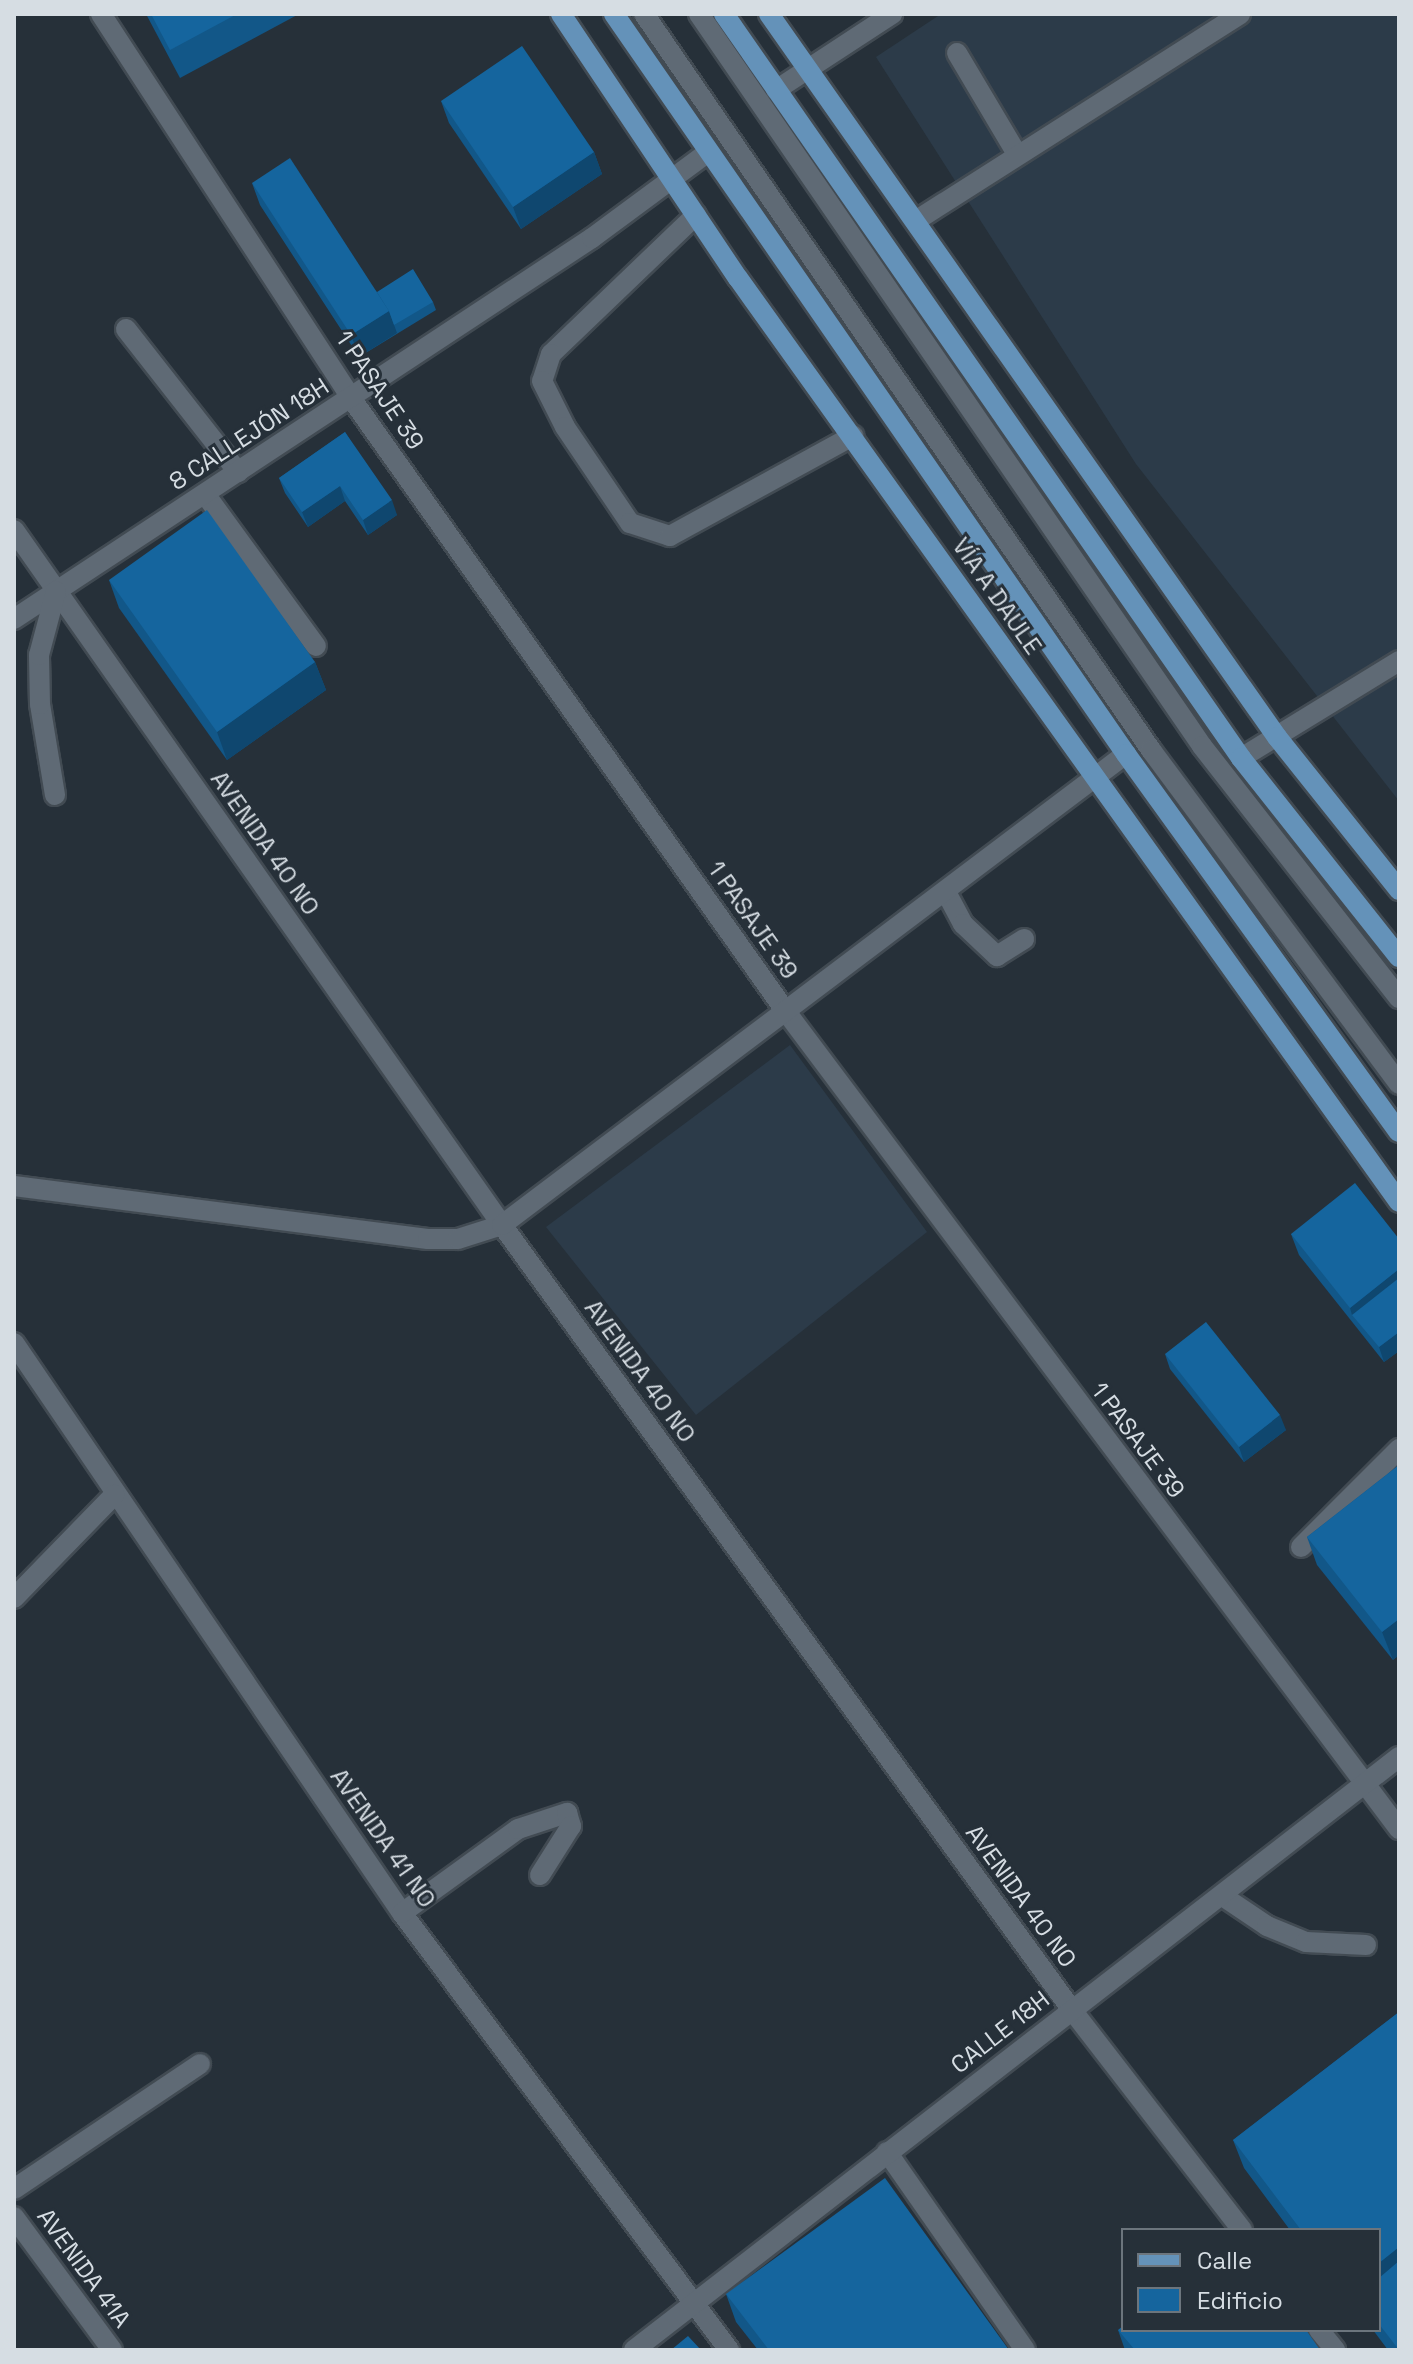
<!DOCTYPE html>
<meta charset="utf-8">
<style>
body{margin:0}
#map{position:relative;width:1413px;height:2364px;overflow:hidden;background:#263039;font-family:"Space Grotesk",sans-serif}
div>[style]{position:absolute}
[style*='--x']{left:calc(var(--x)*1px);top:calc(var(--y)*1px);width:calc(var(--w)*1px);rotate:calc(var(--a)*1deg)}
.built>*{inset:0;background:#2c3b49}
.roads{filter:drop-shadow(2px 0 #424b53) drop-shadow(-2px 0 #424b53) drop-shadow(0 2px #424b53) drop-shadow(0 -2px #424b53)}
.minor>*{height:20px;margin:-10px;padding:0 10px;transform-origin:10px;border-radius:10px;background:#5f6a75}
.major>*{height:20px;margin:-10px;padding:0 10px;transform-origin:10px;border-radius:10px;background:#6492b9}
.wall>*{inset:0;background:#125788}
.shaded-wall>*{inset:0;background:#0f476f}
.building>*{inset:0;background:#15659e}
span{translate:-50% -50%;white-space:nowrap;text-align:center;line-height:1.15;-webkit-text-stroke:6px #263039;paint-order:stroke}
.street-label{font-size:24px;color:#d6dde3}
.frame{position:absolute;inset:0;border:16px solid #d6dde3;pointer-events:none}
.legend{position:absolute;left:1121px;top:2228px;width:260px;height:104px;box-sizing:border-box;background:#263039;border:2px solid #6c757d;margin:0;padding:10px 14px;list-style:none;font-size:24px;color:#d6dde3}
.legend li{display:flex;align-items:center;gap:16px;height:40px}
.legend b{width:40px;border:2px solid #6c757d}
</style>
<div id="map">
<div class="built">
<i style="clip-path:polygon(941px 14px,1399px 14px,1399px 801px,1136px 464px,876px 57px)"></i>
<i style="clip-path:polygon(790px 1045px,927px 1232px,696px 1415px,546px 1227px)"></i>
</div>
<div class="roads">
<div class="minor">
<i style="--x:101;--y:14;--w:458;--a:56.9"></i>
<i style="--x:351;--y:398;--w:754;--a:54.67"></i>
<i style="--x:787;--y:1013;--w:1020;--a:53.13"></i>
<i style="--x:644;--y:14;--w:894;--a:55.44"></i>
<i style="--x:1151;--y:750;--w:416;--a:53.4"></i>
<i style="--x:699;--y:14;--w:888;--a:55.5"></i>
<i style="--x:1202;--y:746;--w:320;--a:52"></i>
<i style="--x:957;--y:53;--w:117;--a:59.3"></i>
<i style="--x:776;--y:90;--w:139;--a:-33.2"></i>
<i style="--x:696;--y:215;--w:201;--a:136.2"></i>
<i style="--x:551;--y:354;--w:28;--a:108"></i>
<i style="--x:542;--y:381;--w:51;--a:63.4"></i>
<i style="--x:565;--y:427;--w:116;--a:55.9"></i>
<i style="--x:630;--y:523;--w:42;--a:18"></i>
<i style="--x:670;--y:536;--w:209;--a:-28.7"></i>
<i style="--x:917;--y:220;--w:383;--a:-32.5"></i>
<i style="--x:126;--y:329;--w:182;--a:51.9"></i>
<i style="--x:205;--y:494;--w:188;--a:53.9"></i>
<i style="--x:14;--y:530;--w:849;--a:54.93"></i>
<i style="--x:502;--y:1225;--w:970;--a:54.02"></i>
<i style="--x:1072;--y:2010;--w:278;--a:52.3"></i>
<i style="--x:14;--y:619;--w:692;--a:-33.39"></i>
<i style="--x:592;--y:238;--w:143;--a:-36.5"></i>
<i style="--x:1241;--y:758;--w:185;--a:-31.5"></i>
<i style="--x:55;--y:795;--w:92;--a:-99.4"></i>
<i style="--x:40;--y:704;--w:49;--a:-91.2"></i>
<i style="--x:39;--y:655;--w:66;--a:-75.1"></i>
<i style="--x:946;--y:892;--w:36;--a:62"></i>
<i style="--x:963;--y:924;--w:47;--a:43.3"></i>
<i style="--x:997;--y:956;--w:32;--a:-32"></i>
<i style="--x:14;--y:1186;--w:417;--a:7.3"></i>
<i style="--x:428;--y:1239;--w:30;--a:0"></i>
<i style="--x:458;--y:1239;--w:46;--a:-17.7"></i>
<i style="--x:502;--y:1225;--w:782;--a:-37.05"></i>
<i style="--x:14;--y:1343;--w:690;--a:55.76"></i>
<i style="--x:402;--y:1913;--w:546;--a:53.19"></i>
<i style="--x:1301;--y:1547;--w:139;--a:-45"></i>
<i style="--x:14;--y:1598;--w:144;--a:-45.8"></i>
<i style="--x:1224;--y:1897;--w:52;--a:34"></i>
<i style="--x:1267;--y:1926;--w:42;--a:22.3"></i>
<i style="--x:1306;--y:1942;--w:60;--a:2.9"></i>
<i style="--x:402;--y:1913;--w:143;--a:-35.9"></i>
<i style="--x:518;--y:1829;--w:52;--a:-18.1"></i>
<i style="--x:567;--y:1813;--w:14;--a:73"></i>
<i style="--x:571;--y:1826;--w:58;--a:122.3"></i>
<i style="--x:887;--y:2152;--w:241;--a:55.1"></i>
<i style="--x:14;--y:2189;--w:224;--a:-33.9"></i>
<i style="--x:14;--y:2217;--w:165;--a:53.6"></i>
<i style="--x:1319;--y:2330;--w:26;--a:51"></i>
<i style="--x:634;--y:2350;--w:968;--a:-37.78"></i>
</div>
<div class="major">
<i style="--x:561;--y:14;--w:318;--a:56.2"></i>
<i style="--x:738;--y:278;--w:1136;--a:54.42"></i>
<i style="--x:614;--y:14;--w:900;--a:55.32"></i>
<i style="--x:1126;--y:754;--w:466;--a:54.2"></i>
<i style="--x:724;--y:14;--w:906;--a:55.2"></i>
<i style="--x:1241;--y:758;--w:254;--a:51.6"></i>
<i style="--x:769;--y:14;--w:884;--a:54.91"></i>
<i style="--x:1277;--y:737;--w:196;--a:51.4"></i>
</div>
</div>
<div class="wall">
<i style="clip-path:polygon(146px 14px,299px 14px,180px 78px)"></i>
<i style="clip-path:polygon(441px 101px,594px 152px,602px 174px,521px 229px,449px 123px)"></i>
<i style="clip-path:polygon(252px 183px,377px 292px,433px 302px,436px 310px,359px 357px,260px 205px)"></i>
<i style="clip-path:polygon(345px 432px,397px 515px,368px 535px,345px 501px,308px 527px,285px 493px,279px 478px)"></i>
<i style="clip-path:polygon(109px 580px,315px 662px,326px 690px,227px 760px,119px 608px)"></i>
<i style="clip-path:polygon(1291px 1234px,1399px 1239px,1399px 1351px,1384px 1362px,1299px 1255px)"></i>
<i style="clip-path:polygon(1165px 1354px,1286px 1430px,1244px 1462px,1170px 1369px)"></i>
<i style="clip-path:polygon(1399px 1465px,1399px 1655px,1393px 1660px,1317px 1565px,1307px 1537px)"></i>
<i style="clip-path:polygon(1399px 2012px,1399px 2350px,1388px 2350px,1373px 2330px,1379px 2330px,1379px 2230px,1290px 2230px,1244px 2168px,1233px 2140px)"></i>
<i style="clip-path:polygon(726px 2294px,1009px 2350px,758px 2350px,736px 2322px)"></i>
<i style="clip-path:polygon(1118px 2330px,1320px 2350px,1125px 2350px)"></i>
</div>
<div class="shaded-wall">
<i style="clip-path:polygon(594px 152px,602px 174px,521px 229px,513px 207px)"></i>
<i style="clip-path:polygon(389px 311px,397px 333px,359px 357px,351px 335px)"></i>
<i style="clip-path:polygon(340px 486px,345px 501px,308px 527px,302px 512px)"></i>
<i style="clip-path:polygon(392px 500px,397px 515px,368px 535px,363px 520px)"></i>
<i style="clip-path:polygon(315px 662px,326px 690px,227px 760px,217px 732px)"></i>
<i style="clip-path:polygon(1399px 1269px,1399px 1297px,1352px 1315px,1350px 1308px)"></i>
<i style="clip-path:polygon(1399px 1332px,1399px 1351px,1384px 1362px,1379px 1347px)"></i>
<i style="clip-path:polygon(1280px 1415px,1286px 1430px,1244px 1462px,1239px 1447px)"></i>
<i style="clip-path:polygon(1399px 1619px,1399px 1655px,1393px 1660px,1382px 1632px)"></i>
<i style="clip-path:polygon(1399px 2247px,1399px 2284px,1379px 2300px,1379px 2263px)"></i>
</div>
<div class="building">
<i style="clip-path:polygon(151px 14px,237px 14px,170px 50px)"></i>
<i style="clip-path:polygon(522px 46px,594px 152px,513px 207px,441px 101px)"></i>
<i style="clip-path:polygon(290px 158px,389px 311px,351px 335px,252px 183px)"></i>
<i style="clip-path:polygon(413px 269px,433px 302px,394px 325px,389px 311px,377px 292px)"></i>
<i style="clip-path:polygon(345px 432px,392px 500px,363px 520px,340px 486px,302px 512px,279px 478px)"></i>
<i style="clip-path:polygon(207px 510px,315px 662px,217px 732px,109px 580px)"></i>
<i style="clip-path:polygon(1355px 1183px,1399px 1239px,1399px 1269px,1350px 1308px,1291px 1234px)"></i>
<i style="clip-path:polygon(1399px 1278px,1399px 1332px,1379px 1347px,1352px 1315px)"></i>
<i style="clip-path:polygon(1206px 1322px,1280px 1415px,1239px 1447px,1165px 1354px)"></i>
<i style="clip-path:polygon(1399px 1465px,1399px 1619px,1382px 1632px,1307px 1537px)"></i>
<i style="clip-path:polygon(1399px 2012px,1399px 2247px,1379px 2263px,1379px 2230px,1301px 2230px,1233px 2140px)"></i>
<i style="clip-path:polygon(885px 2178px,1009px 2350px,769px 2350px,726px 2294px)"></i>
<i style="clip-path:polygon(1399px 2261px,1399px 2350px,1379px 2324px,1379px 2278px)"></i>
<i style="clip-path:polygon(1123px 2326px,1123px 2330px,1306px 2330px,1320px 2350px,1135px 2350px,1118px 2330px)"></i>
<i style="clip-path:polygon(688px 2336px,701px 2350px,671px 2350px)"></i>
</div>
<div class="street-label">
<span style="left:380px;top:390px;rotate:56deg">1 PASAJE 39</span>
<span style="left:249px;top:434px;rotate:-33deg">8 CALLEJÓN 18H</span>
<span style="left:997px;top:596px;rotate:55deg">VÍA A DAULE</span>
<span style="left:265px;top:843px;rotate:55deg">AVENIDA 40 NO</span>
<span style="left:753px;top:920px;rotate:55deg">1 PASAJE 39</span>
<span style="left:640px;top:1371px;rotate:54deg">AVENIDA 40 NO</span>
<span style="left:1138px;top:1440px;rotate:53deg">1 PASAJE 39</span>
<span style="left:383px;top:1838px;rotate:55deg">AVENIDA 41 NO</span>
<span style="left:1021px;top:1896px;rotate:54deg">AVENIDA 40 NO</span>
<span style="left:1000px;top:2032px;rotate:-38deg">CALLE 18H</span>
<span style="left:84px;top:2268px;rotate:54deg">AVENIDA 41A</span>
</div>
<div class="frame"></div>
<ul class="legend">
<li><b style="height:10px;background:#6492b9"></b>Calle</li>
<li><b style="height:22px;background:#15659e"></b>Edificio</li>
</ul>
</div>
